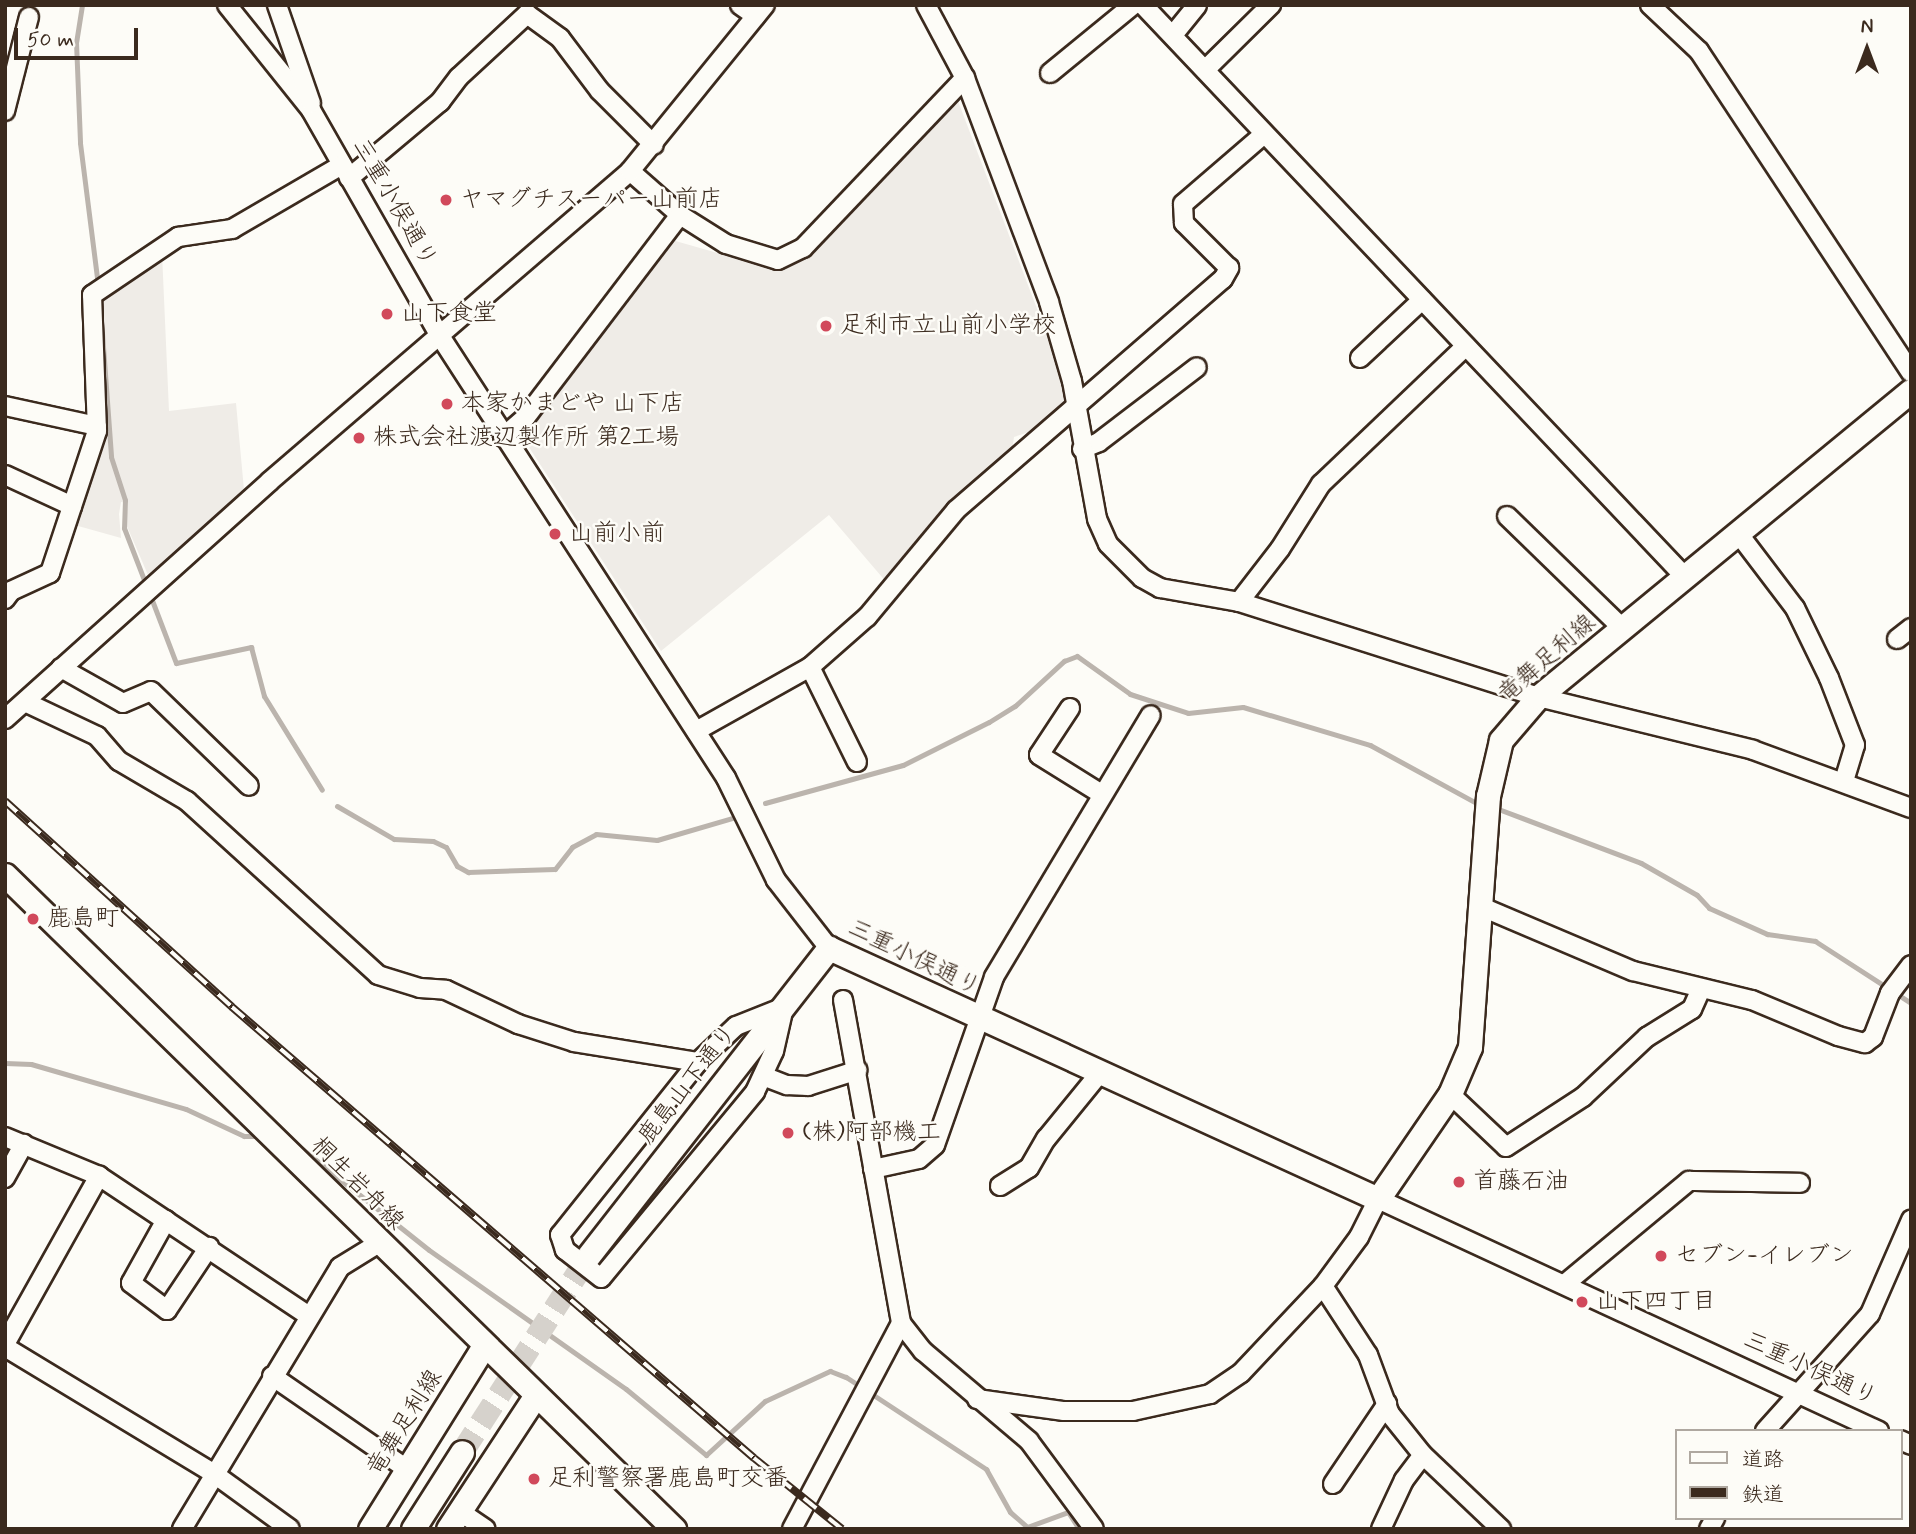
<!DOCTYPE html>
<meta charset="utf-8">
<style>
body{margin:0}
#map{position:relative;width:1916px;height:1534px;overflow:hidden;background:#fdfcf7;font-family:Mynerve,"Klee One",sans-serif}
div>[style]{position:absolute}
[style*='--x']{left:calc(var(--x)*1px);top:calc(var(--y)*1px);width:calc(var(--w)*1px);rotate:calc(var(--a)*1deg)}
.built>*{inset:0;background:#efece7}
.stream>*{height:5px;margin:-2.5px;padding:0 2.5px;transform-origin:2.5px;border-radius:2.5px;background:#bbb4ad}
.major-tunnel>*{height:23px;margin-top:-11.5px;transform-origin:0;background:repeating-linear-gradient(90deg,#d6d2cc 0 23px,transparent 0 34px)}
.roads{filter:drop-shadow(2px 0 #3b2a1e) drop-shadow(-2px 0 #3b2a1e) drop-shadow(0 2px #3b2a1e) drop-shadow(0 -2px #3b2a1e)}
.minor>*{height:18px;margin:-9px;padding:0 9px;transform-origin:9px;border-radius:9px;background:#fdfcf7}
.major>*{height:23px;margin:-11.5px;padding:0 11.5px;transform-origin:11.5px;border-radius:11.5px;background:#fdfcf7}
.rail>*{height:8px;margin-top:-4px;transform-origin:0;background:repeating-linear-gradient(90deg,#fdfcf7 0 16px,#3b2a1e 0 32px);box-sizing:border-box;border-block:2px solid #3b2a1e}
.dots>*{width:19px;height:19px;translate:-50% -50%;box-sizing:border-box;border:4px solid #fdfcf7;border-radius:50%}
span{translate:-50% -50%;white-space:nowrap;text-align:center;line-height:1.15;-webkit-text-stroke:5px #fdfcf7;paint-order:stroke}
.poi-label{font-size:24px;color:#3b2a1e}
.left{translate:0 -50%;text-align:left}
.street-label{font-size:24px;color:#3b2a1e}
.frame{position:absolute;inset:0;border:7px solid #3b2a1e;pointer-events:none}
.legend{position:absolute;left:1675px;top:1429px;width:228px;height:91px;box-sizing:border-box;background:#fdfcf7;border:2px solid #afa8a0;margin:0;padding:9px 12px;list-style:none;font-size:21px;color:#3b2a1e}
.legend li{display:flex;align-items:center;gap:14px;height:35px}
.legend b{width:35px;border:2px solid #afa8a0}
.north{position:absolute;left:1832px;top:14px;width:70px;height:70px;-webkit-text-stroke:5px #fdfcf7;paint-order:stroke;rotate:0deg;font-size:19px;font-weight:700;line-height:28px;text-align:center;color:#3b2a1e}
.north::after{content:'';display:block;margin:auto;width:24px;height:32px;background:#3b2a1e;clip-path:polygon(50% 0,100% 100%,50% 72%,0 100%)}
.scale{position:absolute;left:14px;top:28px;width:124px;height:32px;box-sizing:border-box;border:4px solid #3b2a1e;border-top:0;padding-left:9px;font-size:21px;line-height:24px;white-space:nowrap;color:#3b2a1e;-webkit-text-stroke:5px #fdfcf7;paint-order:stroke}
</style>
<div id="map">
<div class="built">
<i style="clip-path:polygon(958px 101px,1066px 385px,1067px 403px,1044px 427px,1014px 437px,1012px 450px,951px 506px,887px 583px,829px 515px,661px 651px,523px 438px,672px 240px,770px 268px,810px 253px)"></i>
<i style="clip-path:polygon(162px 253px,169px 411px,236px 403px,244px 490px,148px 575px,126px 524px,128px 503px,121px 502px,119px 514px,121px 538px,71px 524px,104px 418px,97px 298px)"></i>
</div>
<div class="stream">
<i style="--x:82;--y:5;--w:37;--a:99"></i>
<i style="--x:76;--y:42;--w:101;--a:87.7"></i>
<i style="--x:80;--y:143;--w:143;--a:82.8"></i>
<i style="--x:102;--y:333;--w:124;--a:85.8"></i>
<i style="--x:111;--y:457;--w:45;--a:72"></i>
<i style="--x:125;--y:500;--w:28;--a:92"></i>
<i style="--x:124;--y:528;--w:61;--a:68.9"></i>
<i style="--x:150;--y:595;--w:73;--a:69.1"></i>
<i style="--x:176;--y:663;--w:77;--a:-12"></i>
<i style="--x:251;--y:647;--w:51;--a:75.1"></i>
<i style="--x:264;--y:696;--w:110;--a:58.3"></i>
<i style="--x:765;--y:803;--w:143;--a:-15.4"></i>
<i style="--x:903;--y:765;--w:96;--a:-26.6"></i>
<i style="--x:989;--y:722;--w:31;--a:-32"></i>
<i style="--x:1015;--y:706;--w:67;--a:-42.6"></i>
<i style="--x:1064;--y:661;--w:14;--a:-21"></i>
<i style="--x:1077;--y:656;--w:65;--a:35.6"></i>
<i style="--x:1130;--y:694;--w:61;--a:18.1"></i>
<i style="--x:1188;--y:713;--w:55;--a:-6.2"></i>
<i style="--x:1243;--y:707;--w:133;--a:16.7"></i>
<i style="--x:1370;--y:745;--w:125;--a:28.6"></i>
<i style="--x:337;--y:806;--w:66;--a:30.1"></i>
<i style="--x:394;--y:839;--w:39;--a:3"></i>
<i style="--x:433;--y:841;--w:14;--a:25"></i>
<i style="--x:446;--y:847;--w:22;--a:60"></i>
<i style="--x:457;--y:866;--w:13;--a:29"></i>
<i style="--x:468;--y:872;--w:87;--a:-2"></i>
<i style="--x:555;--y:869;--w:28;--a:-52"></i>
<i style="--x:572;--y:847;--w:27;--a:-28"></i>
<i style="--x:596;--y:834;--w:61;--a:5.6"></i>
<i style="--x:657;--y:840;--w:78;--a:-16.3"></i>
<i style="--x:1493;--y:807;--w:158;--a:20.7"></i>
<i style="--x:1641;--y:863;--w:64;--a:29.7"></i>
<i style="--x:1697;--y:895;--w:18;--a:47"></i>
<i style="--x:1709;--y:908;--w:64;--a:24.1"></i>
<i style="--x:1767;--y:934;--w:49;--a:8.3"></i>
<i style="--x:1815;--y:941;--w:114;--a:32.9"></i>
<i style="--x:5;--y:1063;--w:26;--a:2"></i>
<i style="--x:31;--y:1064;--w:161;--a:16.2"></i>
<i style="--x:186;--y:1109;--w:64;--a:25"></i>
<i style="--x:244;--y:1136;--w:19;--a:0"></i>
<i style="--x:287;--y:1137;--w:181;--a:38.5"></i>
<i style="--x:429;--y:1250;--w:241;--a:35.2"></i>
<i style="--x:626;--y:1389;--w:104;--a:39.5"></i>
<i style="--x:706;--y:1455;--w:80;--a:-42.5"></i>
<i style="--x:765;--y:1401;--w:72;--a:-24.8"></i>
<i style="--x:830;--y:1371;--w:17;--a:21"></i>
<i style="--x:846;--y:1377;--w:168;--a:33.3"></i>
<i style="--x:986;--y:1469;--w:49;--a:60.8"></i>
<i style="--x:1010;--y:1512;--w:23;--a:41"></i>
<i style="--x:1027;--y:1527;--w:44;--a:-20.1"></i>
<i style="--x:1068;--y:1512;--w:20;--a:57"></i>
</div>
<div class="major-tunnel">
<i style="--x:462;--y:1452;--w:234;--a:-57.2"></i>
</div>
<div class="roads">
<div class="minor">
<i style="--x:227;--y:5;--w:134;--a:51.3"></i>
<i style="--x:311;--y:110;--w:257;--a:60.3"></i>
<i style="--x:438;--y:333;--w:530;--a:57.09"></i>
<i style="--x:726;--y:778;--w:114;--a:63.9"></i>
<i style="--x:776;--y:880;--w:86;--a:52.1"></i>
<i style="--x:277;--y:5;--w:104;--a:70.9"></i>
<i style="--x:740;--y:5;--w:19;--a:35"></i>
<i style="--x:926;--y:5;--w:83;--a:61.9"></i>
<i style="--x:965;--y:78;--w:239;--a:69.4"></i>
<i style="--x:1049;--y:302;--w:82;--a:73.8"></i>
<i style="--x:1072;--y:381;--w:140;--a:79.7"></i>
<i style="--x:1097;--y:519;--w:27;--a:66"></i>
<i style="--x:1108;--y:544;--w:48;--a:45"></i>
<i style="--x:1142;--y:578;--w:21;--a:29"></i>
<i style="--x:1160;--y:588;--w:80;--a:10"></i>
<i style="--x:1239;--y:602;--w:314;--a:17.6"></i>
<i style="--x:1538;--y:697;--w:221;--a:13.8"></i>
<i style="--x:1753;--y:750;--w:168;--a:20.2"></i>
<i style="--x:1143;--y:5;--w:788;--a:46.54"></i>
<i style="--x:1650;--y:5;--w:67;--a:43.2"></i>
<i style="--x:1699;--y:51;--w:385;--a:56.6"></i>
<i style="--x:1173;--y:35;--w:38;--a:-51"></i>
<i style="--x:1205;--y:70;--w:93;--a:-44.6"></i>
<i style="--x:1050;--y:73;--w:107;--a:-39.3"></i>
<i style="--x:5;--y:111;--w:97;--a:-75.7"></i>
<i style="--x:630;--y:171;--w:67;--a:41.3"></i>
<i style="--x:680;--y:215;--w:54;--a:32.2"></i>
<i style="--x:726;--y:244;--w:54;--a:17.1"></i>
<i style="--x:778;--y:260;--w:28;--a:-26"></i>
<i style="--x:803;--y:248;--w:235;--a:-46.4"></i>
<i style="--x:349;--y:178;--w:119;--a:-39.9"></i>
<i style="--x:440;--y:102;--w:31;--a:-53"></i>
<i style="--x:459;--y:77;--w:93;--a:-42.8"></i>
<i style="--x:527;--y:14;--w:41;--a:36"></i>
<i style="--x:560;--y:38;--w:66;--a:53"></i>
<i style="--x:600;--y:91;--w:76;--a:45"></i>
<i style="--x:1360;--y:358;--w:85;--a:-43.1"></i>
<i style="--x:5;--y:406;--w:94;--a:12.3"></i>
<i style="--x:503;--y:437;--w:30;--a:-41"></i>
<i style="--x:526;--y:417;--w:254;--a:-52.7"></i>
<i style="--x:1082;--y:449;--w:18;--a:-22"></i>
<i style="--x:1099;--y:442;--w:123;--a:-37.4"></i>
<i style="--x:5;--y:475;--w:74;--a:24.8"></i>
<i style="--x:1507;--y:516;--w:161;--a:44.2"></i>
<i style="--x:1738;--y:533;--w:94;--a:52.8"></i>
<i style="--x:1795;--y:608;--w:78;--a:64.1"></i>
<i style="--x:1829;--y:678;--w:72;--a:68.8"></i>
<i style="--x:1855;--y:745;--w:39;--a:107"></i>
<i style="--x:5;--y:599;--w:10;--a:-53"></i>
<i style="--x:11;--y:591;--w:43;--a:-24.8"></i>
<i style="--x:50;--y:573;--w:150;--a:-71.7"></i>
<i style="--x:97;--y:431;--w:136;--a:-92.1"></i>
<i style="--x:92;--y:295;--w:104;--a:-34"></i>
<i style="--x:178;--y:237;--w:55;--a:-8.4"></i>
<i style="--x:232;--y:229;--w:127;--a:-30.2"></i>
<i style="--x:1239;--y:602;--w:67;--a:-52.3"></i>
<i style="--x:1280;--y:549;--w:77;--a:-57.8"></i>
<i style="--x:1321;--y:484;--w:200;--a:-43.6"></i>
<i style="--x:1897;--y:639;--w:18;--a:-38"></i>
<i style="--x:810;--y:667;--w:106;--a:63.7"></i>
<i style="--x:61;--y:668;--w:71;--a:29.4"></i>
<i style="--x:123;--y:703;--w:30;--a:-23"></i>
<i style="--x:151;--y:691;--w:136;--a:44.1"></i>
<i style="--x:25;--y:702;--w:80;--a:25.3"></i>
<i style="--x:97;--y:736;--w:33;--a:49"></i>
<i style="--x:119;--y:761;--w:79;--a:30.5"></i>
<i style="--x:187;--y:801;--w:258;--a:42.3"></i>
<i style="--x:378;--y:975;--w:44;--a:17.2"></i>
<i style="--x:420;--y:988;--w:26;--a:4"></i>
<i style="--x:446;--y:990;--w:80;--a:25.3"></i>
<i style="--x:518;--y:1024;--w:59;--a:17.8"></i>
<i style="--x:574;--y:1042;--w:126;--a:9.2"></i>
<i style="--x:1070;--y:708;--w:56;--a:123.4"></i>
<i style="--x:1039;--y:755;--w:72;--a:31.9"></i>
<i style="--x:5;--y:719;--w:356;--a:-41.9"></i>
<i style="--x:270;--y:481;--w:475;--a:-40.7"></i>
<i style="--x:630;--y:171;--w:214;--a:-50.9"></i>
<i style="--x:696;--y:731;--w:131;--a:-29.3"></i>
<i style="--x:810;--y:667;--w:76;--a:-41.3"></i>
<i style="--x:867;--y:617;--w:139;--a:-50.2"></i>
<i style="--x:956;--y:510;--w:353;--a:-40.9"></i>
<i style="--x:1223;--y:279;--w:13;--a:-61"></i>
<i style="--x:1229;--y:268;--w:64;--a:-135"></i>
<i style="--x:1184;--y:223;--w:19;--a:-93"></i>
<i style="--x:1183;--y:204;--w:107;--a:-40.8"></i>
<i style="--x:1482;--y:907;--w:164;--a:23"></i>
<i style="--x:1633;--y:971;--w:122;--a:13.7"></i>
<i style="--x:1752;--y:1000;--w:93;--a:22.7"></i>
<i style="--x:1838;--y:1036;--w:28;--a:15"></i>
<i style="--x:1865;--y:1043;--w:10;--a:-37"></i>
<i style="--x:1873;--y:1037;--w:47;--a:-68.9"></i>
<i style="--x:1890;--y:993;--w:35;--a:-53"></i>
<i style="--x:843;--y:1000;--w:328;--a:79.8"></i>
<i style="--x:901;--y:1323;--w:36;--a:52"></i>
<i style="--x:923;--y:1351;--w:139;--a:40.3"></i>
<i style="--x:1029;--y:1441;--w:109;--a:53.5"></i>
<i style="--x:784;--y:1007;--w:45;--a:102.8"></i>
<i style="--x:774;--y:1051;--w:45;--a:114.9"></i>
<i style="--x:755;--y:1092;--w:241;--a:129.6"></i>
<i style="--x:601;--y:1278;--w:46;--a:-142.1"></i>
<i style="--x:565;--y:1250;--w:16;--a:-108"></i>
<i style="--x:560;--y:1235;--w:221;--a:-51.4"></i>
<i style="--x:698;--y:1062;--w:52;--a:-43.5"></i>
<i style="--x:736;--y:1026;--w:52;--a:-21.6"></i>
<i style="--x:763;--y:1076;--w:26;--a:21"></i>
<i style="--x:787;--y:1085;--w:21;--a:3"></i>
<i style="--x:808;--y:1086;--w:52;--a:-17.7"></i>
<i style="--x:1450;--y:1094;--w:77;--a:43.4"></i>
<i style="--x:1506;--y:1147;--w:92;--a:-33"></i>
<i style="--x:1583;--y:1097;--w:88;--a:-43.2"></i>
<i style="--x:1647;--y:1037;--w:53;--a:-31.9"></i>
<i style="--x:1692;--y:1009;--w:20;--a:-66"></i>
<i style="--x:5;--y:1137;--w:102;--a:22.5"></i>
<i style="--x:99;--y:1176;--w:252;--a:33.7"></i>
<i style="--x:873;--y:1169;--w:47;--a:-12.3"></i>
<i style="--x:919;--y:1159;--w:21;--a:-41"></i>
<i style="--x:935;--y:1145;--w:178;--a:-70.6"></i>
<i style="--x:994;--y:977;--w:305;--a:-59.1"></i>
<i style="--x:5;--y:1178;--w:39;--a:-61"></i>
<i style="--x:1000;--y:1186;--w:34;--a:-32"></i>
<i style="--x:1029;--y:1168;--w:34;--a:-60"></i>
<i style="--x:1046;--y:1139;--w:84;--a:-50.8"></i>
<i style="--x:166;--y:1220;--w:72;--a:119.1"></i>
<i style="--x:131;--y:1283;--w:45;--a:36.9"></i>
<i style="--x:167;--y:1310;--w:76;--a:-56.3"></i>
<i style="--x:1566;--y:1283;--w:160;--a:-39.7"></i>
<i style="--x:1689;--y:1181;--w:111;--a:1"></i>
<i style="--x:1323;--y:1286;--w:82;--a:56.9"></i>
<i style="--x:1368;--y:1355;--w:63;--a:69.6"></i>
<i style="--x:1390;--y:1414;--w:53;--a:51.2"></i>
<i style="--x:1423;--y:1455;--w:108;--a:43.5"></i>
<i style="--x:5;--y:1344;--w:193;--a:-60.8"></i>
<i style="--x:5;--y:1347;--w:243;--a:31.2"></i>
<i style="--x:213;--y:1473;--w:95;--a:36"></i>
<i style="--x:272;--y:1376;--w:164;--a:34.6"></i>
<i style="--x:977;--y:1399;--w:88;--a:7.9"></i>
<i style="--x:1064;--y:1411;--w:69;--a:0"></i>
<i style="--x:1133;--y:1411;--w:79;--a:-12.4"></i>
<i style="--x:1210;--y:1394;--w:37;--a:-34"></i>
<i style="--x:1241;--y:1373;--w:120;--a:-46.7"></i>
<i style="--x:1323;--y:1286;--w:61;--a:-53.7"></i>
<i style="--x:1359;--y:1237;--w:42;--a:-63.4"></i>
<i style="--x:1378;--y:1199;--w:552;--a:24.85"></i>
<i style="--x:1765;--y:1431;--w:157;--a:-48.1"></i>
<i style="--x:1870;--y:1314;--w:103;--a:-66.4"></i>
<i style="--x:1900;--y:1440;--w:12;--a:24"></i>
<i style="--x:1333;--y:1484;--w:97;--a:-56"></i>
<i style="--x:459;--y:1511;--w:32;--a:34"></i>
<i style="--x:182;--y:1529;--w:306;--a:-58.9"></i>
<i style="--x:340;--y:1267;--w:46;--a:-31.6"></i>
<i style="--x:792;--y:1529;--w:233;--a:-62.1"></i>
<i style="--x:1381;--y:1529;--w:54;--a:-64.9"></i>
<i style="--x:1404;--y:1480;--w:31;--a:-53"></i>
<i style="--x:1709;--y:1529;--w:13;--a:-61"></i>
</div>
<div class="major">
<i style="--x:5;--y:875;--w:936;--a:44.35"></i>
<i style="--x:589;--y:1255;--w:390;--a:-52"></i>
<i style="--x:829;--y:948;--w:604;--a:24.57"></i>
<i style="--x:1378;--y:1199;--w:127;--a:-55.6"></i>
<i style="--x:1450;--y:1094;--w:51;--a:-66.9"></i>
<i style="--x:1470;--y:1047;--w:252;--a:-85.9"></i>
<i style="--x:1488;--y:796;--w:57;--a:-76.9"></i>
<i style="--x:1501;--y:740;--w:57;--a:-49.3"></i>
<i style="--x:1538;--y:697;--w:482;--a:-39.4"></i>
<i style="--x:370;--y:1529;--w:216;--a:-58.1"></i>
<i style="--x:413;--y:1529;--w:91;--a:-57.5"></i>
<i style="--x:448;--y:1529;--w:160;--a:-56.7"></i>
</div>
</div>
<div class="rail">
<i style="--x:5;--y:801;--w:307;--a:42.2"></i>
<i style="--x:232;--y:1007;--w:690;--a:40.83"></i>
<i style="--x:754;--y:1458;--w:113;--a:38.9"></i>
</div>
<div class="dots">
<i style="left:446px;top:200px;background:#d1495b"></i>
<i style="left:387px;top:314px;background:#d1495b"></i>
<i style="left:826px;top:326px;background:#d1495b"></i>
<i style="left:447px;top:404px;background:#d1495b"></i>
<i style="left:359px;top:438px;background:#d1495b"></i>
<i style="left:555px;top:534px;background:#d1495b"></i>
<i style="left:33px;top:919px;background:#d1495b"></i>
<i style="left:788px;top:1133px;background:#d1495b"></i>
<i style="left:1459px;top:1182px;background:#d1495b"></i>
<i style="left:1661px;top:1256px;background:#d1495b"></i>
<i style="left:1582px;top:1302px;background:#d1495b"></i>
<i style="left:534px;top:1479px;background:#d1495b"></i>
</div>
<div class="poi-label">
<span class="left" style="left:460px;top:200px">ヤマグチスーパー山前店</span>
<span class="left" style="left:401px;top:314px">山下食堂</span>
<span class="left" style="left:840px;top:326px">足利市立山前小学校</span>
<span class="left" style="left:461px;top:404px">本家かまどや 山下店</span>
<span class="left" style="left:373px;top:438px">株式会社渡辺製作所 第2工場</span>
<span class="left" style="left:569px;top:534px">山前小前</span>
<span class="left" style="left:47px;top:919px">鹿島町</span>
<span class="left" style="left:802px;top:1133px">(株)阿部機工</span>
<span class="left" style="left:1473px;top:1182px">首藤石油</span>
<span class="left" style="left:1675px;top:1256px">セブン-イレブン</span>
<span class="left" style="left:1596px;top:1302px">山下四丁目</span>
<span class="left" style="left:548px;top:1479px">足利警察署鹿島町交番</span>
</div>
<div class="street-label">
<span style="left:394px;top:203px;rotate:60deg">三重小俣通り</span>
<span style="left:1547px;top:659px;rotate:-41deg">竜舞足利線</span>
<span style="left:914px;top:958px;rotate:26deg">三重小俣通り</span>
<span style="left:688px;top:1085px;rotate:-52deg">鹿島山下通り</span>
<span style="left:357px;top:1184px;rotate:45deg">桐生岩舟線</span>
<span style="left:1810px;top:1369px;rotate:25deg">三重小俣通り</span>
<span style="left:405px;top:1423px;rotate:-58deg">竜舞足利線</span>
</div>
<div class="frame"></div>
<ul class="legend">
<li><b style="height:9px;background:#fdfcf7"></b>道路</li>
<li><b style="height:9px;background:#3b2a1e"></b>鉄道</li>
</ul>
<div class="north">N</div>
<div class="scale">50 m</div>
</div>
